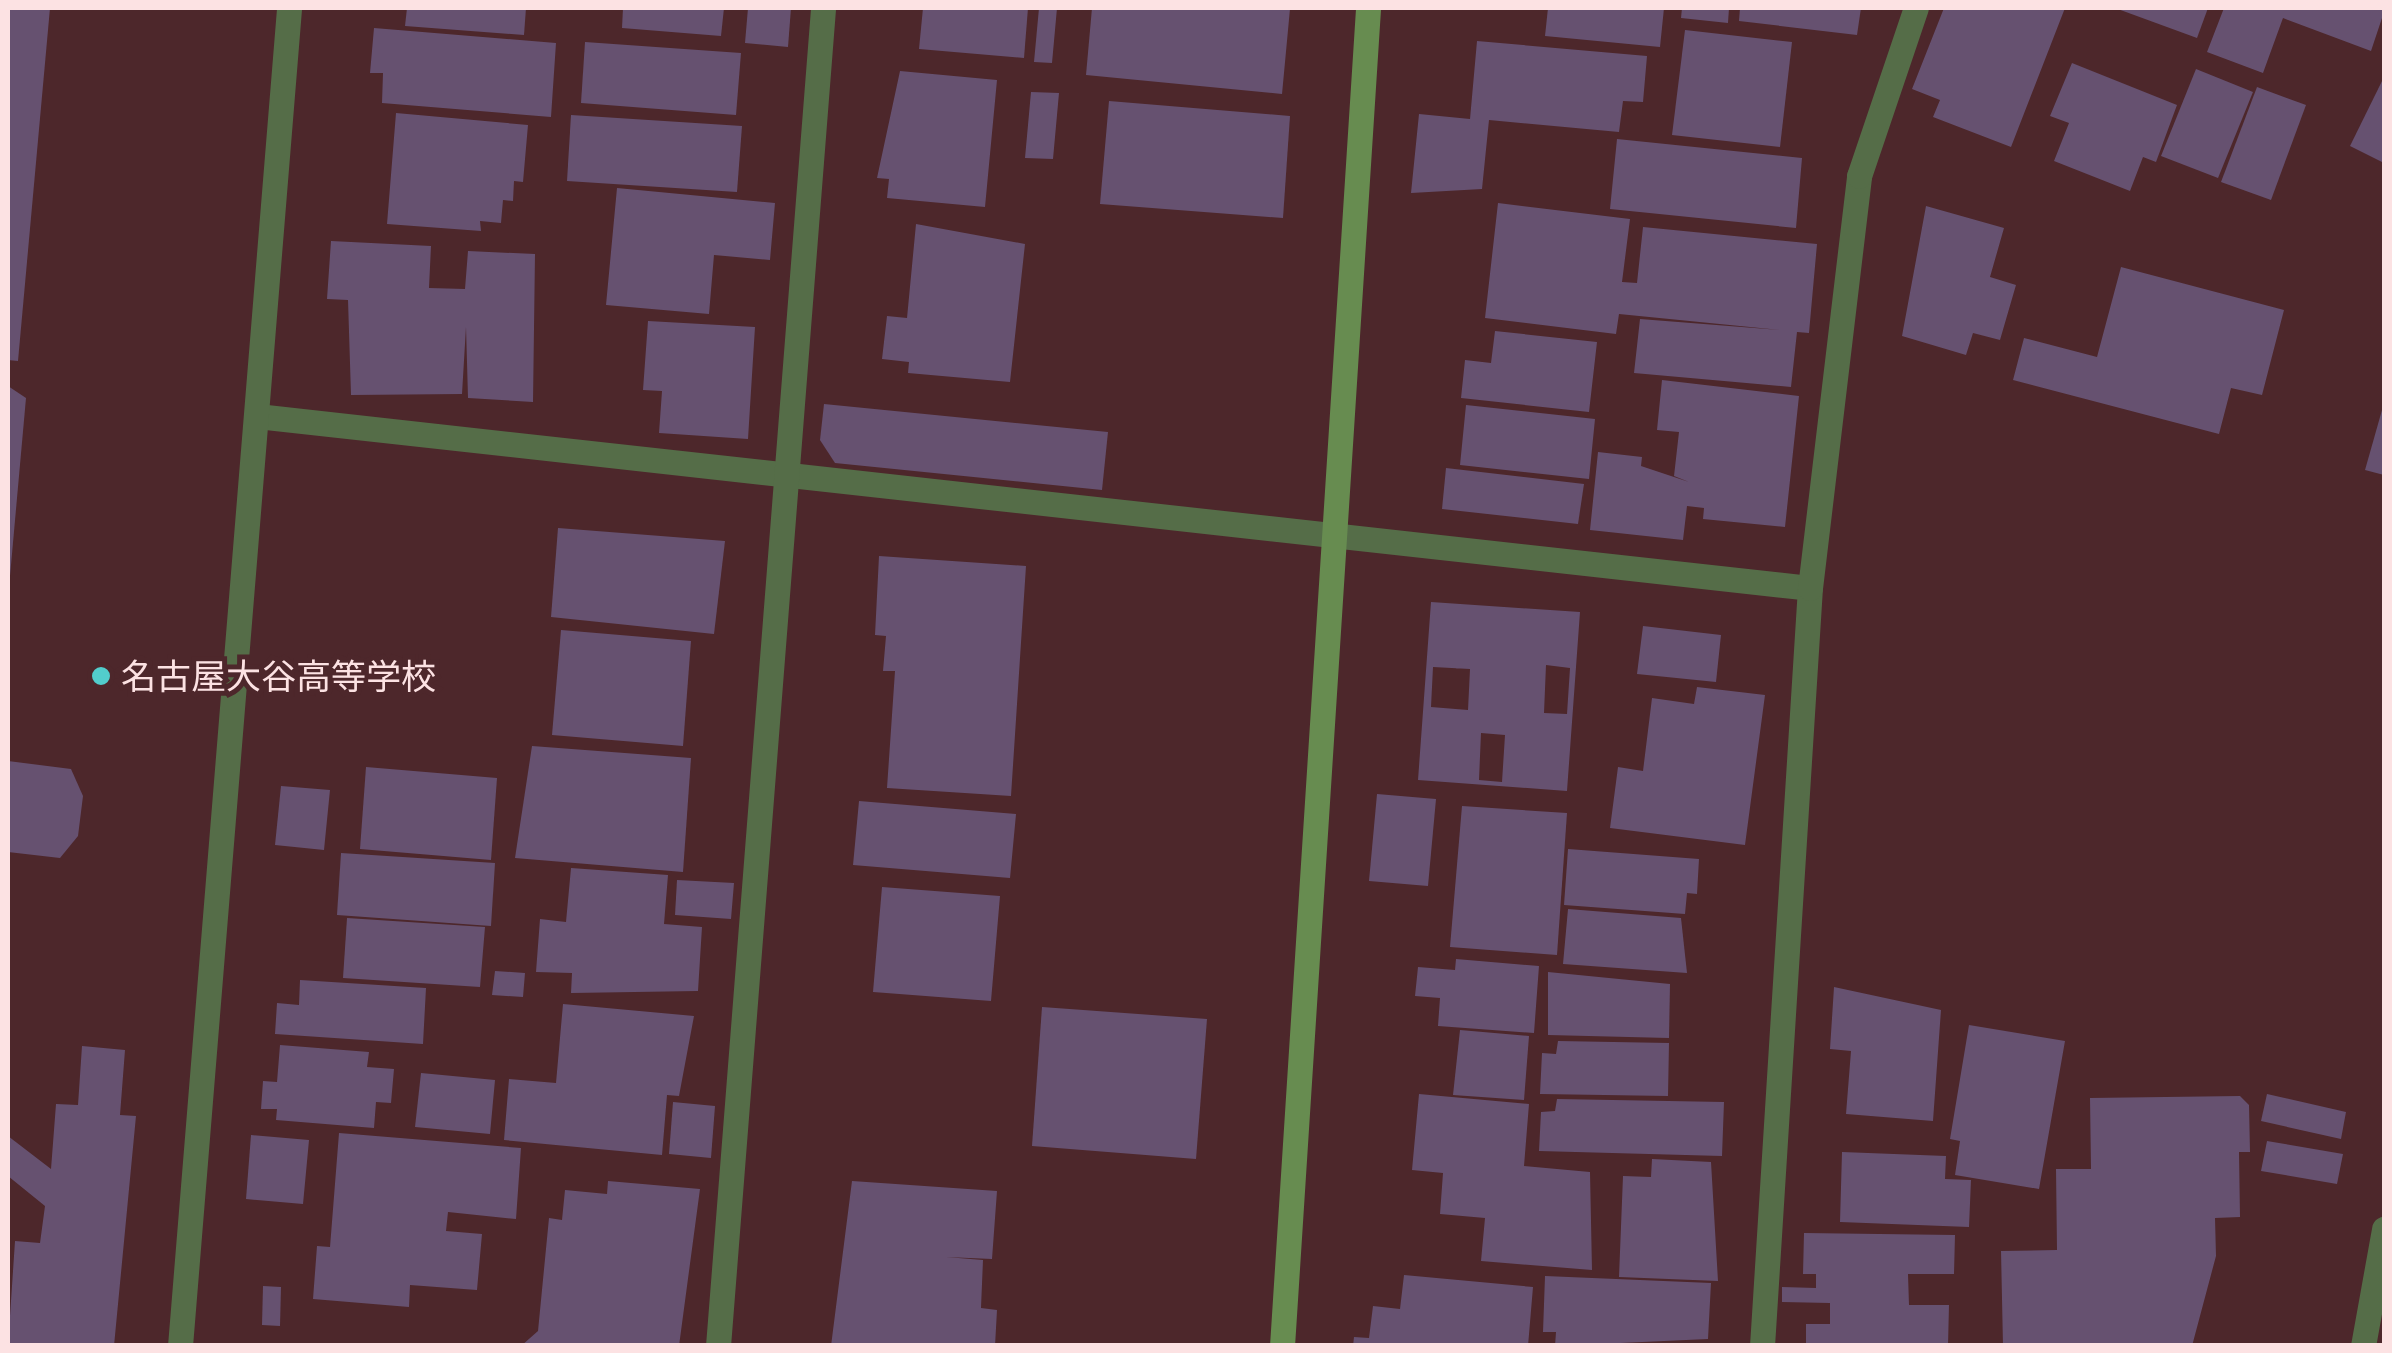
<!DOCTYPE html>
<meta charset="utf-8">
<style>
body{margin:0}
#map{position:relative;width:2392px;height:1353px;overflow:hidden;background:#4d272b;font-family:Inter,"Noto Sans JP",sans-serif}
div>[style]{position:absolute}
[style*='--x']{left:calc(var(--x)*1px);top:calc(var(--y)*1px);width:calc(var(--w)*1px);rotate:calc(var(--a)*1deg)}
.building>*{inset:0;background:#665170}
.street>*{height:25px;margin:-12.5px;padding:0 12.5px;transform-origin:12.5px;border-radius:12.5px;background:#556d48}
.secondary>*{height:25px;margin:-12.5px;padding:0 12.5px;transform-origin:12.5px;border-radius:12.5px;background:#678c50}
.dots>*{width:28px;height:28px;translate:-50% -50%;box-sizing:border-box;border:5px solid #4d272b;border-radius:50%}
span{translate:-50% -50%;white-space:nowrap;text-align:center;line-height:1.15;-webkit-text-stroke:10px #4d272b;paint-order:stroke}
.poi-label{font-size:35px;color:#fce2e3}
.left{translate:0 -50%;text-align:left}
.frame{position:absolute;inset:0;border:10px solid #fce2e3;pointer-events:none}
</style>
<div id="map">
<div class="building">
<i style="clip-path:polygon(8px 8px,50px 8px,18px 361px,8px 360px)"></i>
<i style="clip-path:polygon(407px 8px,526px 8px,524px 35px,405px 26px)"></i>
<i style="clip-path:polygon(623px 8px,724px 8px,721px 36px,622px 28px)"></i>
<i style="clip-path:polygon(748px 8px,791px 8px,788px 47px,745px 43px)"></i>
<i style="clip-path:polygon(923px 8px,1028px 8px,1024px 58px,919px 49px)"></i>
<i style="clip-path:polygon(1039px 8px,1057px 8px,1052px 63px,1034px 62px)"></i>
<i style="clip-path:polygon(1092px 8px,1290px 9px,1282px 94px,1086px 75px)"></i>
<i style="clip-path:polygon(1548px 8px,1664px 8px,1660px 47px,1545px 36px)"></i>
<i style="clip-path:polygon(1682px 8px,1729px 8px,1728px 23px,1681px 18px)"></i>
<i style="clip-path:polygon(1740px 8px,1861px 8px,1857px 35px,1739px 21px)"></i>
<i style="clip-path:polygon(1944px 8px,2065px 8px,2011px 147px,1933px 117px,1940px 100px,1912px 89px)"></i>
<i style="clip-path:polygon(2115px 8px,2208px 8px,2197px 38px)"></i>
<i style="clip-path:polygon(2224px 8px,2384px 8px,2384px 12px,2371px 51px,2283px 18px,2263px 73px,2207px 52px)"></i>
<i style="clip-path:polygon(374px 28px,556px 43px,551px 117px,382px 103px,383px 73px,370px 73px)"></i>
<i style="clip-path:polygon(1685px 30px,1792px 42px,1780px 147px,1672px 135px)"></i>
<i style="clip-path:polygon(1477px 41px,1647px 56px,1643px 102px,1623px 101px,1619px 132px,1489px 120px,1482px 189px,1411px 193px,1419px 114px,1470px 119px)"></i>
<i style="clip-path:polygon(585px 42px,741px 53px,736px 115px,581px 103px)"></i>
<i style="clip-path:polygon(2072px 63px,2177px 105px,2156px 162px,2143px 157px,2130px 191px,2054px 161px,2069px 123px,2050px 116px)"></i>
<i style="clip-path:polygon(2196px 69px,2253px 92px,2218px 178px,2161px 156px)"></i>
<i style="clip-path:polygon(900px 71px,997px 80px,985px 207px,887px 198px,889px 179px,877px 178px)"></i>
<i style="clip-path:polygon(2384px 77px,2384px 163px,2350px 146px)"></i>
<i style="clip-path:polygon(2257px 87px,2306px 105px,2271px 200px,2221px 182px)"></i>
<i style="clip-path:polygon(1031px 92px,1059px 93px,1053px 159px,1025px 158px)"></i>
<i style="clip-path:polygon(1109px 101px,1290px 116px,1283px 218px,1100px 204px)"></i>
<i style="clip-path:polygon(396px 113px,528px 125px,523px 182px,514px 181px,513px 201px,503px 200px,501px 223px,480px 221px,481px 231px,387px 224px)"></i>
<i style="clip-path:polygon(571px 115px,742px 126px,737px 192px,567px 181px)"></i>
<i style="clip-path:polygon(1617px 139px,1802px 158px,1796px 228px,1610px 209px)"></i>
<i style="clip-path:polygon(617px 188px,775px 203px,770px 260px,714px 255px,709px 314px,606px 305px)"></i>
<i style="clip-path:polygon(1498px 203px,1630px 219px,1622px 282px,1637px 283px,1643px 227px,1817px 244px,1809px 333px,1797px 332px,1791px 387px,1634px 373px,1640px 319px,1780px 330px,1619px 314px,1616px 334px,1485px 318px)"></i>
<i style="clip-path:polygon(1926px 206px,2004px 228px,1990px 277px,2016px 285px,2000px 340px,1973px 333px,1966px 355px,1902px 336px)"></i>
<i style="clip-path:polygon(916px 224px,1025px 244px,1010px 382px,908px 373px,909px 362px,882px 359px,887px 316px,907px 318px)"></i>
<i style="clip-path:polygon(331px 241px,431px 246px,429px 288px,465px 289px,468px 251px,535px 254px,533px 402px,468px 398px,466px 327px,462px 394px,351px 395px,348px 300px,327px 299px)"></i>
<i style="clip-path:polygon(2121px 267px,2284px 310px,2262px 395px,2231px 388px,2219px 434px,2013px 380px,2024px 338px,2097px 357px)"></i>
<i style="clip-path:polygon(648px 321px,755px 327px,748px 439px,659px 433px,662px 391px,643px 390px)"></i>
<i style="clip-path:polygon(1495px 331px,1597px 342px,1589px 412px,1461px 398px,1465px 360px,1491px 363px)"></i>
<i style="clip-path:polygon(1662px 380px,1799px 396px,1785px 527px,1703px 519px,1704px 508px,1687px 506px,1683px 540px,1590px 530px,1598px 452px,1642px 457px,1641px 466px,1689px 482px,1674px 476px,1679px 432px,1657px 430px)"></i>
<i style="clip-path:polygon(8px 386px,26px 398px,10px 576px,8px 576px)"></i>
<i style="clip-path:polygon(2384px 403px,2384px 475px,2365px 470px)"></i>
<i style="clip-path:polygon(824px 404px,1108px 432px,1102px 490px,835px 463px,820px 440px)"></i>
<i style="clip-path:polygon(1466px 405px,1595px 419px,1589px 479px,1460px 465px)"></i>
<i style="clip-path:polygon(1446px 468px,1584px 484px,1578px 524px,1442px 509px)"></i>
<i style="clip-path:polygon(558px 528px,725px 541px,714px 634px,551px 617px)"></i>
<i style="clip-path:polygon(879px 556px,1026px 566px,1011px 796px,887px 788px,895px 671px,883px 671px,886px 636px,875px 635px)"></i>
<i style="clip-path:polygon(evenodd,1431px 602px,1580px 612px,1567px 791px,1418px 780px,1431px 602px,1546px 665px,1570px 668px,1567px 714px,1544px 713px,1546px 665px,1431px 602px,1433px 667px,1470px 669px,1468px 710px,1431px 707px,1433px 667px,1431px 602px,1481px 733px,1505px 735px,1502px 782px,1479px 780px,1481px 733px)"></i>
<i style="clip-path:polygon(1643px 626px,1721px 635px,1716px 682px,1637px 674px)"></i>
<i style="clip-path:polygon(561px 630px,691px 641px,683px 746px,552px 735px)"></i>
<i style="clip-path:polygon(1697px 687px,1765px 695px,1745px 845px,1610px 828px,1618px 767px,1643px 771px,1652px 698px,1694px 704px)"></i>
<i style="clip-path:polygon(532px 746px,691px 758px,683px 872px,515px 858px)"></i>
<i style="clip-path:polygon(8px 761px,71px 769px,83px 796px,78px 836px,60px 858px,8px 852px)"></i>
<i style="clip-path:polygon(366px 767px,497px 778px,491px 860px,360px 849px)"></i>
<i style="clip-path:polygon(281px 786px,330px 790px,324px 850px,275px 845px)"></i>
<i style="clip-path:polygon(1377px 794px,1436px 799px,1428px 886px,1369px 881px)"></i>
<i style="clip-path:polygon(859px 801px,1016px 814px,1010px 878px,853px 865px)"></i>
<i style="clip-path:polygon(1462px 806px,1567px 813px,1557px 955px,1450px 947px)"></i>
<i style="clip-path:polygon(1568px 849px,1699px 859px,1697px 894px,1687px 893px,1685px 914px,1564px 905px)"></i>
<i style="clip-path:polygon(341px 853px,495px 863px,491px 926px,337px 915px)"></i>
<i style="clip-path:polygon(571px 868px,668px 875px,664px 924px,702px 927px,698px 991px,571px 993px,572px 973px,536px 972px,540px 919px,566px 922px)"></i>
<i style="clip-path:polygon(677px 880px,734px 883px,731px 919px,675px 915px)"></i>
<i style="clip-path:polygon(882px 887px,1000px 896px,991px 1001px,873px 992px)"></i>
<i style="clip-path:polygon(1568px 909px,1681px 918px,1687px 973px,1563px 964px)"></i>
<i style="clip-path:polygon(347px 918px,485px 927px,480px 987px,343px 978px)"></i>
<i style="clip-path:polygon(1456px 959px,1539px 966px,1534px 1033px,1438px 1026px,1440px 998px,1415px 996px,1418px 967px,1455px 970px)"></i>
<i style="clip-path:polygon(495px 971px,525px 973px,523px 997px,492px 995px)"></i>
<i style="clip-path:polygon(1548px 972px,1670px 984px,1669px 1038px,1548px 1035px)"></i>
<i style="clip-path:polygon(300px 980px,426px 988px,423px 1044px,275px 1034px,277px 1003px,299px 1005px)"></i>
<i style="clip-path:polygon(1834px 987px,1941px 1010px,1933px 1121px,1846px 1114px,1851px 1051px,1830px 1049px)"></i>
<i style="clip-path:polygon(563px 1004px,694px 1016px,679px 1096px,667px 1095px,662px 1155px,504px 1140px,509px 1079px,556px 1083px)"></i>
<i style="clip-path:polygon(1042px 1007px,1207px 1019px,1196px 1159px,1032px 1146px)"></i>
<i style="clip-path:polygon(1969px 1025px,2065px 1041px,2039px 1189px,1955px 1175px,1960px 1141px,1950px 1139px)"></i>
<i style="clip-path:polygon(1460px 1030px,1529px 1036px,1524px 1100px,1453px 1095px)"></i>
<i style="clip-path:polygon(1558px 1041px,1669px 1043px,1668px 1096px,1540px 1094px,1542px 1053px,1556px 1054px)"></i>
<i style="clip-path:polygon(280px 1045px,369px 1052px,367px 1067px,394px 1069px,391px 1103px,376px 1102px,374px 1128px,276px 1120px,277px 1109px,261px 1109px,263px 1081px,277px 1082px)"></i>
<i style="clip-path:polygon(82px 1046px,125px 1050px,120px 1115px,136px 1116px,114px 1346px,8px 1346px,15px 1241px,40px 1243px,45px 1206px,8px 1176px,8px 1136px,51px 1169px,56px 1104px,78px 1105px)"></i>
<i style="clip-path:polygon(421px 1073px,495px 1080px,490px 1134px,415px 1127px)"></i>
<i style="clip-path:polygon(1419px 1094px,1529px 1104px,1524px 1166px,1590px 1172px,1592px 1270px,1481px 1261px,1485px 1218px,1440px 1214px,1443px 1173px,1412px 1170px)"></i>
<i style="clip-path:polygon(2267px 1094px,2346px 1112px,2341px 1139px,2261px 1121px)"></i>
<i style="clip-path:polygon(2240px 1096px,2249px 1105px,2250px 1152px,2239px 1152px,2240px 1217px,2215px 1218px,2216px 1256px,2192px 1346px,2003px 1346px,2001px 1251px,2057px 1250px,2056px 1169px,2091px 1169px,2090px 1098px)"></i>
<i style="clip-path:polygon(1557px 1099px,1724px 1102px,1722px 1156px,1539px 1151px,1541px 1112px,1555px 1111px)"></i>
<i style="clip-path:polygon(673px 1102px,715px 1106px,711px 1158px,669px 1154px)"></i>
<i style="clip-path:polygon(339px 1133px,521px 1148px,516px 1219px,448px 1212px,446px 1231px,482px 1234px,477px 1290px,410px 1285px,409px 1307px,313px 1299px,317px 1246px,330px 1247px)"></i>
<i style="clip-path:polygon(251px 1135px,309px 1140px,303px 1204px,246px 1199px)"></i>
<i style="clip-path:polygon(2267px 1141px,2343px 1154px,2337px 1184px,2261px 1171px)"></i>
<i style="clip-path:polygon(1842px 1152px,1946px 1156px,1945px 1179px,1971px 1180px,1969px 1227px,1840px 1222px)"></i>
<i style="clip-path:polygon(1652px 1159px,1711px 1162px,1718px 1281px,1619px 1277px,1623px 1176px,1651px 1177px)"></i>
<i style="clip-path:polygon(608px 1181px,700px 1189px,679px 1346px,521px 1346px,538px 1331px,549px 1218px,562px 1220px,565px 1190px,607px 1194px)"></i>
<i style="clip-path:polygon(852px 1181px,997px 1191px,992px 1259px,946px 1257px,983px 1260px,981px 1308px,997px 1310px,995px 1346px,831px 1346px)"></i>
<i style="clip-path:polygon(1804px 1233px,1955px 1235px,1954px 1274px,1908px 1274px,1909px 1305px,1949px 1305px,1948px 1346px,1806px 1346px,1806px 1324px,1830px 1324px,1830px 1303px,1782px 1302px,1782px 1287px,1816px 1288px,1816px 1274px,1803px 1274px)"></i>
<i style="clip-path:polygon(1404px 1275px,1533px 1287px,1528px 1346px,1353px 1346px,1354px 1337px,1369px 1338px,1373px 1306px,1400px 1309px)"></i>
<i style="clip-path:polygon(1545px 1276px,1711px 1283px,1708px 1339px,1555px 1346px,1556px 1332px,1543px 1332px)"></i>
<i style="clip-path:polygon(263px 1286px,281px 1287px,280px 1326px,262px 1325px)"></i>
</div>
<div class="street">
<i style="--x:257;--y:416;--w:1562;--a:6.32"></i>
<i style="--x:180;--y:1346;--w:1342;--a:-85.34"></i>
<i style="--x:718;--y:1346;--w:1342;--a:-85.51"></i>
<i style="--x:1762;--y:1346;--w:760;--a:-86.38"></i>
<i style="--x:1810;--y:588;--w:415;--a:-83.2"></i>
<i style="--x:1859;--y:176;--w:177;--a:-71.3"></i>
<i style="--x:2363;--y:1346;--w:119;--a:-79.8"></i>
</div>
<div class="secondary">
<i style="--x:1282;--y:1346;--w:1341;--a:-86.32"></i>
</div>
<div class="dots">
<i style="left:101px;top:676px;background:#52cdcc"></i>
</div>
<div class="poi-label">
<span class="left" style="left:121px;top:676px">名古屋大谷高等学校</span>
</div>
<div class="frame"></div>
</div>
